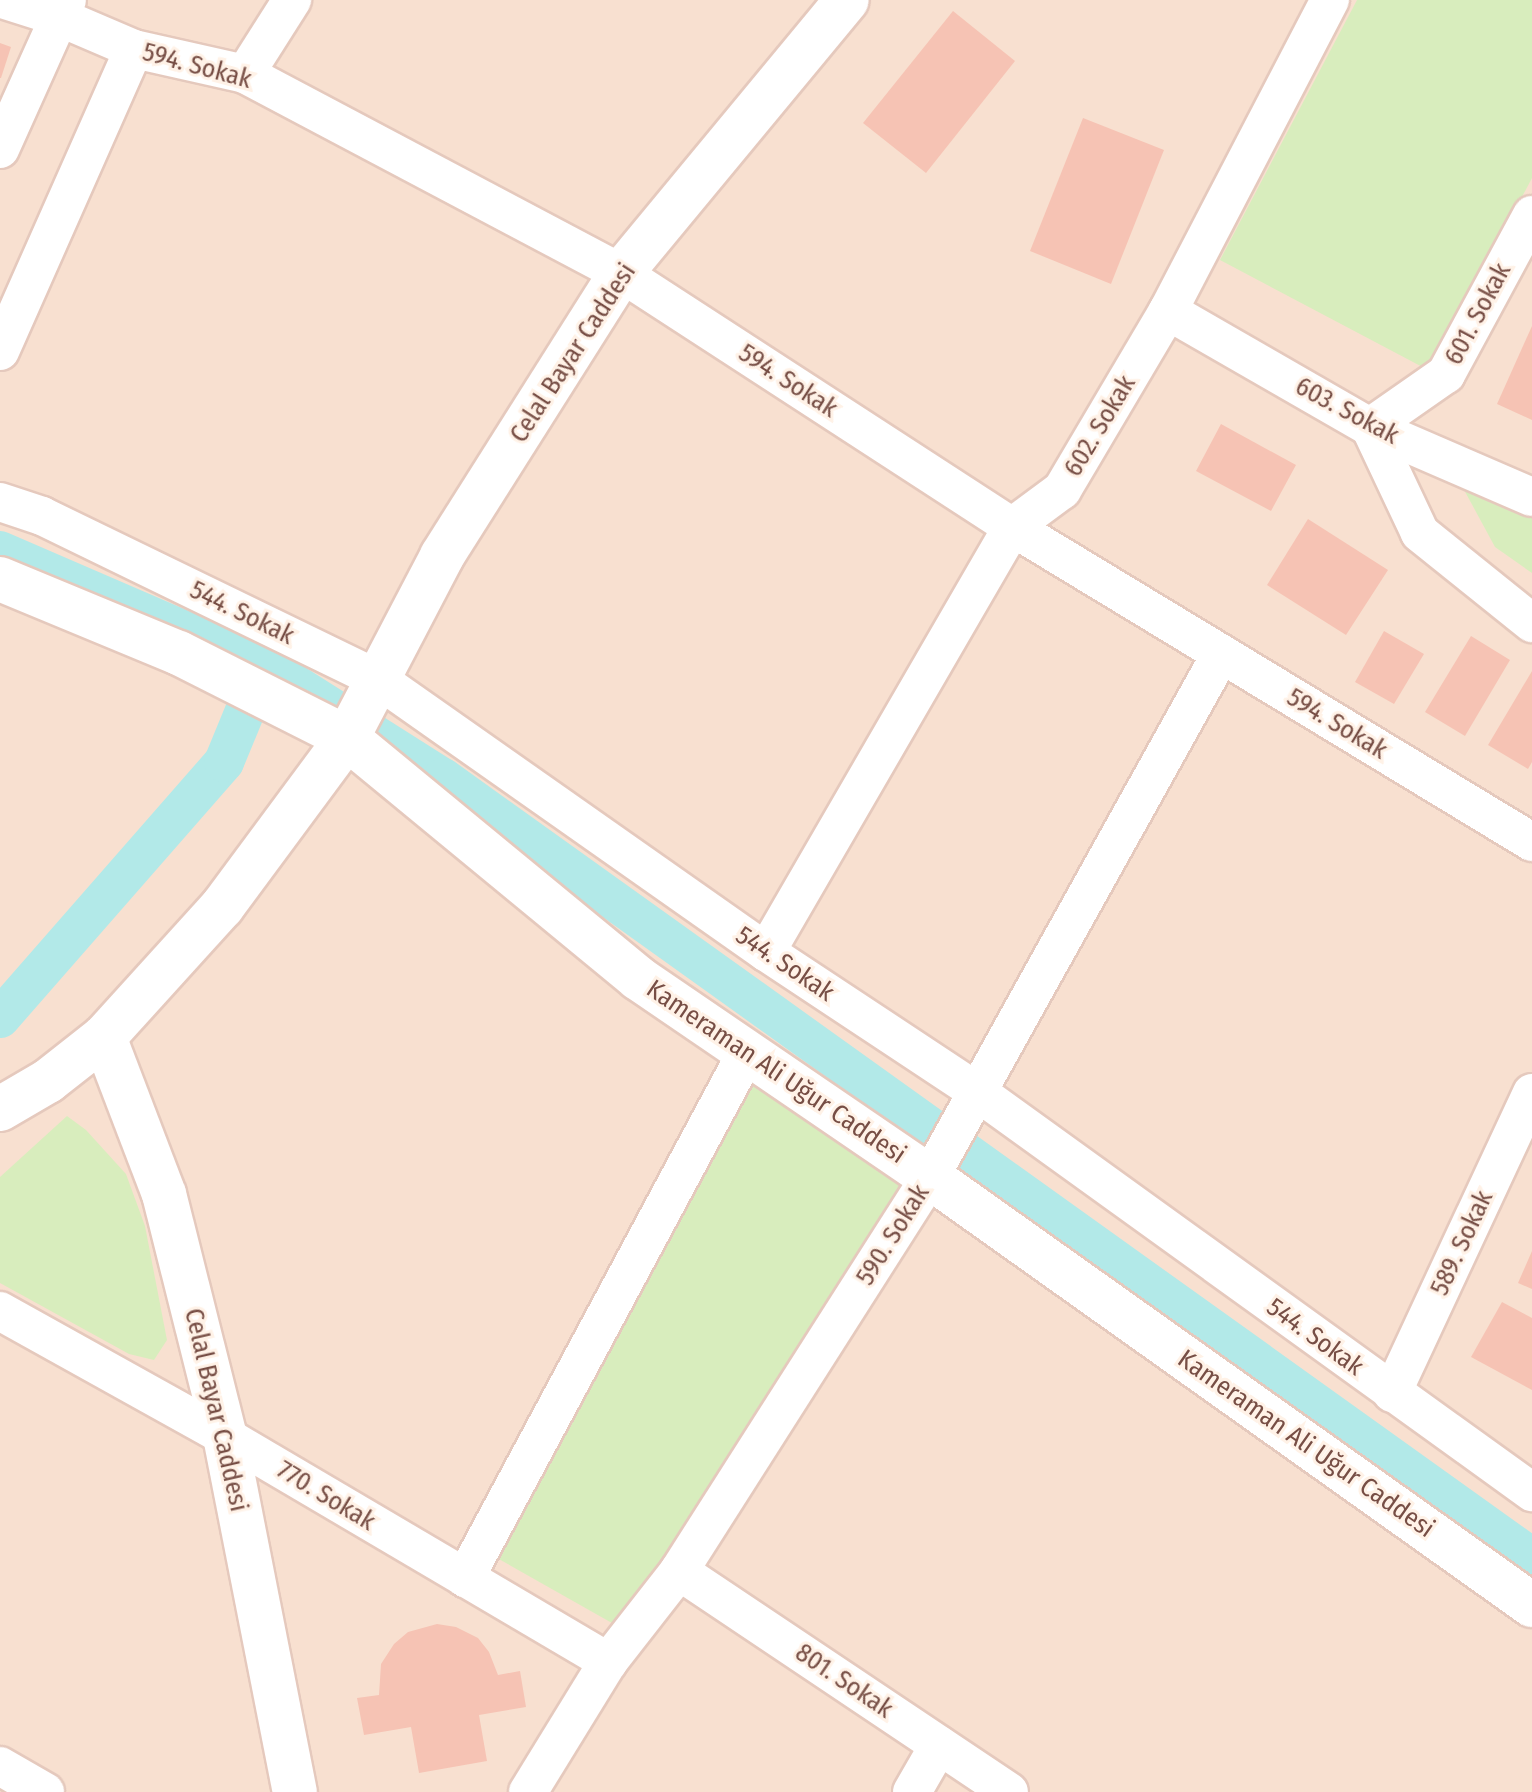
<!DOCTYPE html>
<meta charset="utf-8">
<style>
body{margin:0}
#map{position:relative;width:1532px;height:1792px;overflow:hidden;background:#feeddf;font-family:"Fira Sans Condensed",sans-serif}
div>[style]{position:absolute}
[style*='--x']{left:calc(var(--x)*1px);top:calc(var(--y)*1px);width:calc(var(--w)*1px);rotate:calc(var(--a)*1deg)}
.residential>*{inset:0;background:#f8e0d0}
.green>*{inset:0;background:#d8edbd}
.canal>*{height:40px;margin:-20px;padding:0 20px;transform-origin:20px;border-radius:20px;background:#b2e9e8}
.building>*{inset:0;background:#f6c3b4}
.roads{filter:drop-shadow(2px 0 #e5c9bd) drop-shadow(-2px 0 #e5c9bd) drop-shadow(0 2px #e5c9bd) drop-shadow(0 -2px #e5c9bd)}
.minor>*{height:38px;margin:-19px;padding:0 19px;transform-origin:19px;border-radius:19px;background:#fff}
.tertiary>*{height:44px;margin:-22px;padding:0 22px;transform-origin:22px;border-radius:22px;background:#fff}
span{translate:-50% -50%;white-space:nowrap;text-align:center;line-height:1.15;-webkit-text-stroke:6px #fff2e7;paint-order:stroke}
.street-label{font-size:26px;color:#774e45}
</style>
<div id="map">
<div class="residential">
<i style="clip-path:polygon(0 0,1532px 0,1532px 1792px,0 1792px)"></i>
</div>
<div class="green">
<i style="clip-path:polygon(1357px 0,1532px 0,1532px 178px,1430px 371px,1220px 260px)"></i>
<i style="clip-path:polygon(1456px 475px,1532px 510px,1532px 573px,1495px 547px)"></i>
<i style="clip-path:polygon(754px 1072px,913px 1180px,619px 1627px,497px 1558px)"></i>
<i style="clip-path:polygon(67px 1116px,86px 1130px,126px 1174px,145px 1226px,167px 1340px,154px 1360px,129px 1354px,0 1283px,0 1177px)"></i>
</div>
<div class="canal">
<i style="--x:0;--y:551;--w:288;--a:23.4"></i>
<i style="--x:264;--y:665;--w:212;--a:32.3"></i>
<i style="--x:443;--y:778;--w:1340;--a:35.61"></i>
<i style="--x:0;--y:1018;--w:340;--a:-48.8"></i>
<i style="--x:224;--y:762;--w:105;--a:-67.6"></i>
</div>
<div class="building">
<i style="clip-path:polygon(953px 11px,1015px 61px,926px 173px,863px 123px)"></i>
<i style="clip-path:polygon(0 43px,11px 47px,1px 78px,0 78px)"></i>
<i style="clip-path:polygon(1083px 118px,1164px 150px,1111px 284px,1030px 251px)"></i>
<i style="clip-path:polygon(1532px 326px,1532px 420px,1497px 404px)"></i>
<i style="clip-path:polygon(1221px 424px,1296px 465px,1271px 511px,1196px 471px)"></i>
<i style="clip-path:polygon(1308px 519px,1388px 570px,1346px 635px,1267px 585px)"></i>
<i style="clip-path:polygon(1384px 631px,1424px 654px,1394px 704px,1355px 682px)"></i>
<i style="clip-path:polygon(1471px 636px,1510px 660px,1465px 736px,1425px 712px)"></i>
<i style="clip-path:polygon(1532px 671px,1532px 762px,1528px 769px,1488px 745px)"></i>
<i style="clip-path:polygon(1532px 1251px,1532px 1289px,1518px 1283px)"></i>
<i style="clip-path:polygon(1502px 1302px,1532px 1318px,1532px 1390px,1471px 1357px)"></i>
<i style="clip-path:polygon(437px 1624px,456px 1627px,478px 1638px,489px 1652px,498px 1675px,520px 1671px,526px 1707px,479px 1715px,487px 1761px,419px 1773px,411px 1727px,364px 1735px,357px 1698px,379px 1695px,381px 1664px,394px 1644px,408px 1632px)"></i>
</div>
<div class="roads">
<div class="minor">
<i style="--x:5;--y:0;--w:57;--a:17.5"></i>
<i style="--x:59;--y:17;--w:82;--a:23.1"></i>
<i style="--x:134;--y:49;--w:114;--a:12.7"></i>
<i style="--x:245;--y:74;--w:425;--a:27.9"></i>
<i style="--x:621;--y:273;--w:466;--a:33"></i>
<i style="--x:1012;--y:527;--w:608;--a:31.21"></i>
<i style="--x:245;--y:74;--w:88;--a:-57.6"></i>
<i style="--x:0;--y:149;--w:163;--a:-65.8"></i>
<i style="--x:1532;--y:215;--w:181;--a:118.4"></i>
<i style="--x:1446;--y:374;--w:93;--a:145.1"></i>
<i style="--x:1370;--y:427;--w:117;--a:64.7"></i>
<i style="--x:1420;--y:533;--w:144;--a:38.8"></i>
<i style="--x:1168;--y:311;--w:233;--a:29.9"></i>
<i style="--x:1370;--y:427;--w:176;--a:23.4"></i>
<i style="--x:0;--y:351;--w:330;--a:-66.1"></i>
<i style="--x:0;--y:502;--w:44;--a:18.4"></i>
<i style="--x:42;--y:516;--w:375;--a:25.9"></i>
<i style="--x:379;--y:680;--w:473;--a:35.1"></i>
<i style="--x:766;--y:952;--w:252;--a:33.5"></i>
<i style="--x:976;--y:1091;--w:686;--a:35.8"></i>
<i style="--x:766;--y:952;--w:491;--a:-59.9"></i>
<i style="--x:1012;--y:527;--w:62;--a:-36.5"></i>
<i style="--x:1062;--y:490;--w:208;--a:-59.4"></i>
<i style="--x:1168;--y:311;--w:351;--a:-62.5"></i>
<i style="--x:0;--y:1311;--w:257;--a:29.1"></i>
<i style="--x:225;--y:1436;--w:445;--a:30.5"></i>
<i style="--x:1392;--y:1393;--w:331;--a:-65"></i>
<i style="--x:679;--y:1571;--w:397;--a:33.8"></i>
<i style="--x:465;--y:1578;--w:597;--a:-61.8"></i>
<i style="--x:0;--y:1766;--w:52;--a:30"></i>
<i style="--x:528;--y:1792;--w:153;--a:-58.4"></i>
<i style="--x:608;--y:1662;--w:115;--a:-52"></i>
<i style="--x:679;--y:1571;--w:467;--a:-57.5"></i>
<i style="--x:930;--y:1177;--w:599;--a:-60.91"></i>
<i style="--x:912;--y:1792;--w:54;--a:-60.1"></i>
</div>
<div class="tertiary">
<i style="--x:0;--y:579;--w:194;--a:22.5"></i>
<i style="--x:179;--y:653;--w:188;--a:26.8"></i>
<i style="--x:347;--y:738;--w:377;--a:39.5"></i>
<i style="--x:638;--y:978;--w:353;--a:34.3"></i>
<i style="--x:930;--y:1177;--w:739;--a:35.41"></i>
<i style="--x:104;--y:1037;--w:168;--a:69.1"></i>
<i style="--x:164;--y:1194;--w:250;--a:75.9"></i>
<i style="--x:225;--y:1436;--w:363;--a:78.9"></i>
<i style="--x:0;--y:1109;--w:56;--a:-30.3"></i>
<i style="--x:48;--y:1081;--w:71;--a:-38.2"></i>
<i style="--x:104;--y:1037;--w:176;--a:-47.8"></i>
<i style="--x:222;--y:907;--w:210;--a:-53.5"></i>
<i style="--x:347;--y:738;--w:205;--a:-62.4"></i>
<i style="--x:442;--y:556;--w:335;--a:-57.7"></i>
<i style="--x:621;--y:273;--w:354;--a:-50.4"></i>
</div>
</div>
<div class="street-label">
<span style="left:197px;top:66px;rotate:15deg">594. Sokak</span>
<span style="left:1478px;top:314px;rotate:-62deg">601. Sokak</span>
<span style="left:573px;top:353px;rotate:-57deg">Celal Bayar Caddesi</span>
<span style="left:788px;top:381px;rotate:33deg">594. Sokak</span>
<span style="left:1347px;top:411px;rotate:28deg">603. Sokak</span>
<span style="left:1100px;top:426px;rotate:-59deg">602. Sokak</span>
<span style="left:242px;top:613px;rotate:26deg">544. Sokak</span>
<span style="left:1337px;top:724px;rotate:31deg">594. Sokak</span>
<span style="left:785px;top:964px;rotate:34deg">544. Sokak</span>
<span style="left:776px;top:1072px;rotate:34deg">Kameraman Ali Uğur Caddesi</span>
<span style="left:893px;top:1235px;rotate:-58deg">590. Sokak</span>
<span style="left:1462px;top:1243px;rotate:-65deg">589. Sokak</span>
<span style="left:1315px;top:1337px;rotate:36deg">544. Sokak</span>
<span style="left:216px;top:1410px;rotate:77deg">Celal Bayar Caddesi</span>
<span style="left:1306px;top:1444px;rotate:35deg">Kameraman Ali Uğur Caddesi</span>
<span style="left:326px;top:1496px;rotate:31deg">770. Sokak</span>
<span style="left:844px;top:1681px;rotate:34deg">801. Sokak</span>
</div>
</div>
